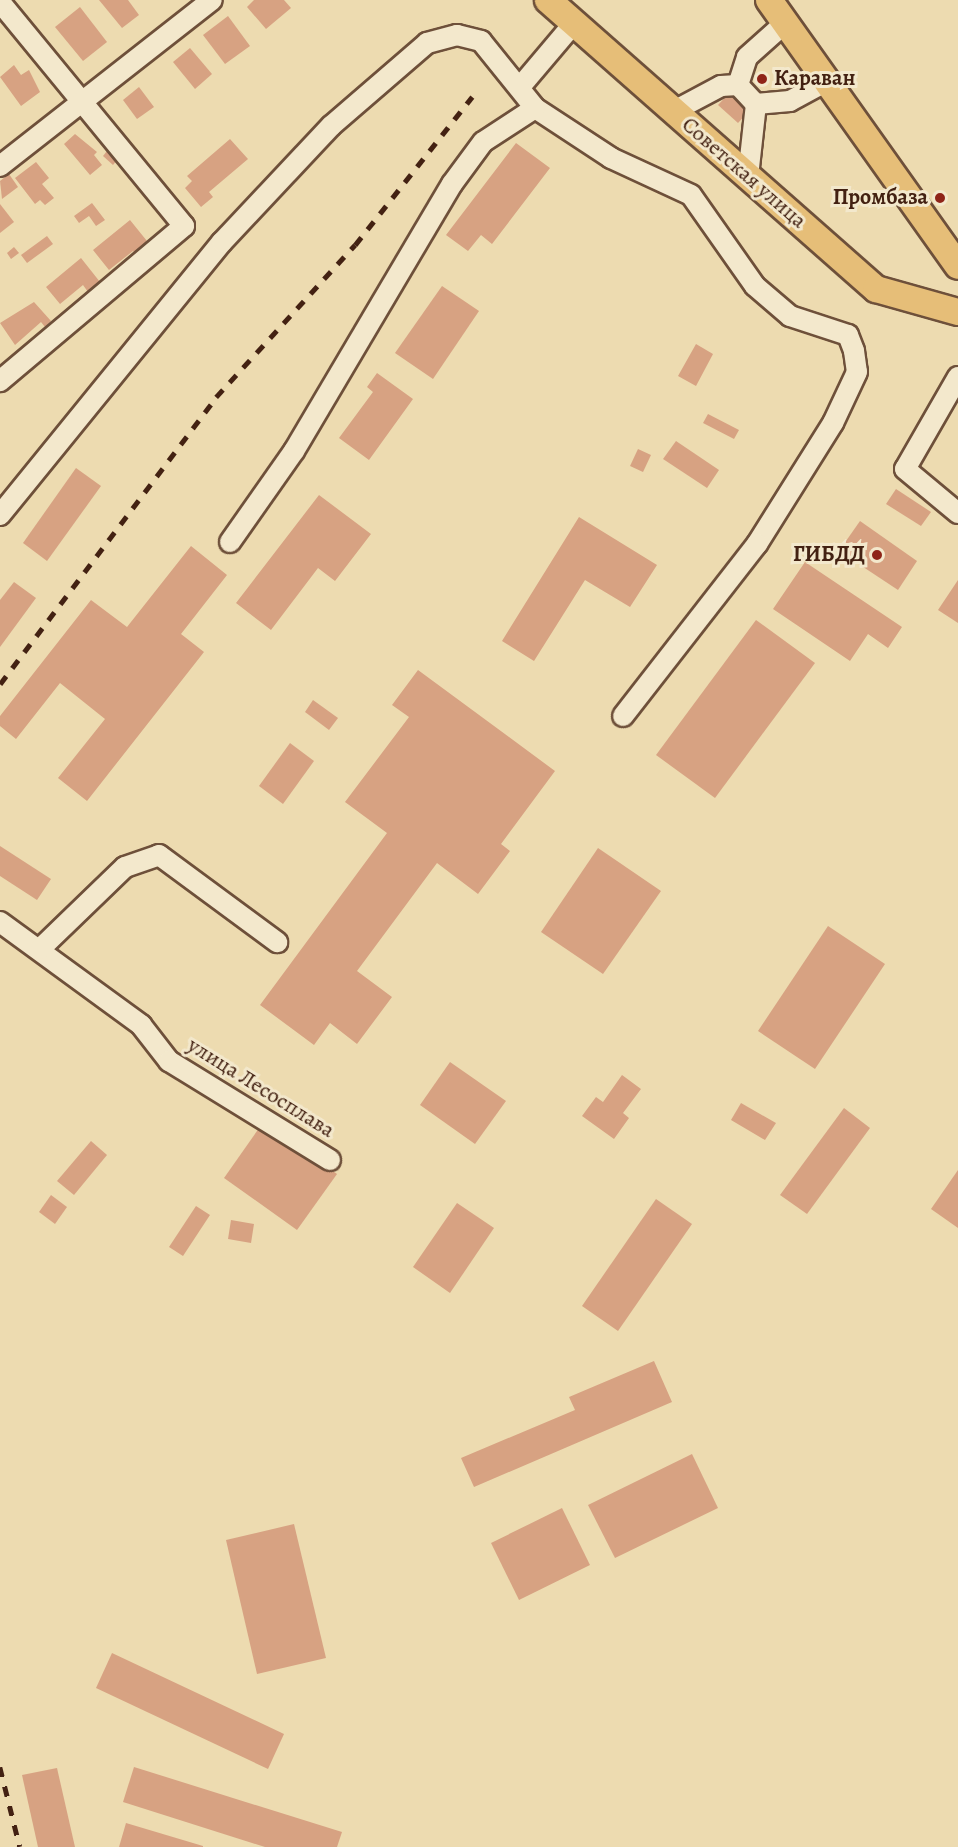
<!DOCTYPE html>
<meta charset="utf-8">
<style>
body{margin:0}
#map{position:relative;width:958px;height:1847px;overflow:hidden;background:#eddbb0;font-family:Alegreya,serif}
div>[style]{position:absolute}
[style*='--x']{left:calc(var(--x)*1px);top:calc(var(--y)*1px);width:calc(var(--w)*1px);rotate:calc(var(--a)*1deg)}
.building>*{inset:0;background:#d7a282}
.roads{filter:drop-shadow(2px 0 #6e503a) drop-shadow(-2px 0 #6e503a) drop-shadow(0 2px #6e503a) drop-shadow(0 -2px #6e503a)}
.minor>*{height:20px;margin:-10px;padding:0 10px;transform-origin:10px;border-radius:10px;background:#f3e8cc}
.major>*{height:26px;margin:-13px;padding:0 13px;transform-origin:13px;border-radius:13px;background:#e6be78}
.rail>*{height:4.5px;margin-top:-2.25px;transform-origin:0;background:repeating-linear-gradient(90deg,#432112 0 10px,transparent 0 20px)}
.dots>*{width:16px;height:16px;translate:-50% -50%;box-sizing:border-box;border:3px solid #f3e8cc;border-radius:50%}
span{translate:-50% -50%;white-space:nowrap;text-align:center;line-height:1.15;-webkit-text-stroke:6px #f3e8cc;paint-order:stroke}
.poi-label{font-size:22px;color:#432112;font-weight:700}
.left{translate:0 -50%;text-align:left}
.right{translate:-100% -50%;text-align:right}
.street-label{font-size:22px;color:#432112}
</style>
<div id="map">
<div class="building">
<i style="clip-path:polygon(99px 0,128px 0,139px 15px,122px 28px)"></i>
<i style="clip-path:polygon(254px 0,284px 0,291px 8px,266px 29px,247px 7px)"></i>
<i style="clip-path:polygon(80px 7px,107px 42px,83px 61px,55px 27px)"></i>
<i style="clip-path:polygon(228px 16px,250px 46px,225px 64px,203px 35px)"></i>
<i style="clip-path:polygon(190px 48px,212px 74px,195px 89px,173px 62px)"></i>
<i style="clip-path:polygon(14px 65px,21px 75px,29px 70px,40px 92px,21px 106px,0 77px)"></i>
<i style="clip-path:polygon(139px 87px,154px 107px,137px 119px,123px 100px)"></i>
<i style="clip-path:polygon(732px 90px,752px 108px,738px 123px,718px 105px)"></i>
<i style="clip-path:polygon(75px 134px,97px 152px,94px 155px,102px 165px,90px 175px,64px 144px)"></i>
<i style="clip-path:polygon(230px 139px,248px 159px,209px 192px,213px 197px,201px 207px,185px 188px,192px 181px,187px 176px)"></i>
<i style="clip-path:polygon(516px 143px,550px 168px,492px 244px,481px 235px,468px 251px,446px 235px)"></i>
<i style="clip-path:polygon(111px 146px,121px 155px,113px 165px,103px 156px)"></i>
<i style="clip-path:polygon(36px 162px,49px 178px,42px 184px,54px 198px,45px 205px,40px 200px,35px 204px,15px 178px)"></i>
<i style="clip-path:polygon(9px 174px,18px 187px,2px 199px,0 181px)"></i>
<i style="clip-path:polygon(92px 203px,105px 220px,96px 226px,89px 216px,79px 223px,74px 216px)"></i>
<i style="clip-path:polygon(0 204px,14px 222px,0 233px)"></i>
<i style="clip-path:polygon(130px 220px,151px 246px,138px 257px,133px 251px,109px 270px,93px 250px)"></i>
<i style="clip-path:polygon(47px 236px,53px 244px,27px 263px,21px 255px)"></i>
<i style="clip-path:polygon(14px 247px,19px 253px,11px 259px,7px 253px)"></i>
<i style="clip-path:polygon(81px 258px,100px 282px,88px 292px,83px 285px,60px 304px,46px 287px)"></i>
<i style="clip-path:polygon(442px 286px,479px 311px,433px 379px,395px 353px)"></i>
<i style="clip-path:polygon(34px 302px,51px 321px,45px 327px,41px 322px,15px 345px,0 323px)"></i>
<i style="clip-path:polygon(696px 344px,713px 354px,696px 386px,678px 376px)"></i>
<i style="clip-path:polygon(377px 373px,413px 399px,369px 460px,339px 438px,373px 392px,367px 387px)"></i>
<i style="clip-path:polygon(708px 414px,739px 430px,734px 439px,703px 423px)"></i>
<i style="clip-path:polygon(676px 441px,719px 470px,707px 488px,663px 459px)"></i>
<i style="clip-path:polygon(638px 449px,651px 455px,643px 472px,630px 466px)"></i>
<i style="clip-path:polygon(76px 468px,101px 486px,47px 561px,23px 543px)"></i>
<i style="clip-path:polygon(896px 489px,931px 512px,921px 526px,886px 504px)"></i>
<i style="clip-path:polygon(319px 495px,371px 534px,335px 581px,318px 568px,271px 630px,236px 603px)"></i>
<i style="clip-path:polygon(579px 517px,657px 565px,630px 607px,585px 580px,534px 661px,502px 641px)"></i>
<i style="clip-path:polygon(860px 521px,917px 561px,898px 590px,839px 551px)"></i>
<i style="clip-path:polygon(191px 546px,227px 575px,181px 634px,204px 652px,87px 801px,58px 778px,105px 719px,60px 683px,16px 739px,0 726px,0 716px,91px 600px,127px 627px)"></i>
<i style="clip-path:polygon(805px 562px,902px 627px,888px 648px,868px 634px,850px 661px,773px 609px)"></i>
<i style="clip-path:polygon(958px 580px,958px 623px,938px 610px)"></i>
<i style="clip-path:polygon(14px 582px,36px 598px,0 647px,0 600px)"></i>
<i style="clip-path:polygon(756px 620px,815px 663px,715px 798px,656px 755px)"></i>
<i style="clip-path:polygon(418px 670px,555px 771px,501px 844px,510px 851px,478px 894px,437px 863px,357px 971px,392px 997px,357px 1044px,330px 1023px,314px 1045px,260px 1005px,387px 833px,345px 802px,409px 717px,392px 705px)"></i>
<i style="clip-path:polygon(313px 700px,338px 718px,329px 730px,305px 712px)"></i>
<i style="clip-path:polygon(290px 743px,314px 761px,283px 804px,259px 786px)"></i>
<i style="clip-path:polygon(0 846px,51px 879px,37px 900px,0 876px)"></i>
<i style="clip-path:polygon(598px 848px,661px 891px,603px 974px,541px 932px)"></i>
<i style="clip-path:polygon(828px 926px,885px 964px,815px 1069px,758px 1031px)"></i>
<i style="clip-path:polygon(450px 1062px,506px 1101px,475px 1144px,420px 1105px)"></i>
<i style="clip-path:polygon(622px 1075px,641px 1089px,623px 1113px,629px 1118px,614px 1139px,582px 1116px,596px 1097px,603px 1102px)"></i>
<i style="clip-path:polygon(741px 1103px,776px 1123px,765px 1140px,731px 1120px)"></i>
<i style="clip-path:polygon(844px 1108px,870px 1128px,807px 1214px,780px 1195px)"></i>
<i style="clip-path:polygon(264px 1121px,337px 1174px,297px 1230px,224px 1178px)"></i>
<i style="clip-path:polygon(91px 1141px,107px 1155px,74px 1195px,57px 1181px)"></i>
<i style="clip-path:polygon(958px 1170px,958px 1228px,931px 1209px)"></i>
<i style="clip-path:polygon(51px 1195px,67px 1207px,55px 1224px,39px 1212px)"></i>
<i style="clip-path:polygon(656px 1199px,692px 1224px,618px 1331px,582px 1306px)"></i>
<i style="clip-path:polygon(457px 1203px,494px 1228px,450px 1293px,413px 1267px)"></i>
<i style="clip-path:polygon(196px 1206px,210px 1215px,183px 1256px,169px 1247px)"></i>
<i style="clip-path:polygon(231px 1220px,254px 1224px,251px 1243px,228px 1239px)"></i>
<i style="clip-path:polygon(654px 1361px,672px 1402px,474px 1487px,461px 1458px,575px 1410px,569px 1397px)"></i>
<i style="clip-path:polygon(692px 1454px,718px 1508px,615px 1558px,588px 1505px)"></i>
<i style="clip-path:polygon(562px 1508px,590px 1565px,519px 1600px,491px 1543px)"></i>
<i style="clip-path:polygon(294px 1524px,326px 1658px,257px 1674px,226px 1540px)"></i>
<i style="clip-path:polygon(112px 1653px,284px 1734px,268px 1769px,96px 1688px)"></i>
<i style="clip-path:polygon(134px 1767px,342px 1832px,337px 1847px,265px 1847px,123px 1802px)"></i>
<i style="clip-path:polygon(57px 1768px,75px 1847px,38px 1847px,22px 1775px)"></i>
<i style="clip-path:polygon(126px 1823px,203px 1846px,203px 1847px,119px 1847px)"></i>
</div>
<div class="roads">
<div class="minor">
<i style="--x:0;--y:2;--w:290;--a:50.6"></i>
<i style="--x:184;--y:226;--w:241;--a:139.9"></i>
<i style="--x:738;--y:85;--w:29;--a:-72"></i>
<i style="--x:747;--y:57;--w:51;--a:-41.8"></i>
<i style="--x:520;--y:87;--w:84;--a:-49.8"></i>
<i style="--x:756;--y:104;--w:34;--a:-5"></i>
<i style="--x:790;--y:101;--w:42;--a:-28.4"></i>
<i style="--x:674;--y:111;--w:53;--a:-28"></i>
<i style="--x:721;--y:86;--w:17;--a:-3"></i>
<i style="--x:738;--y:85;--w:26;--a:47"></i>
<i style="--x:756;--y:104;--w:72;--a:96.3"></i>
<i style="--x:0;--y:166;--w:269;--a:-38.1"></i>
<i style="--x:958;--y:377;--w:106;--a:119.9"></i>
<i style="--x:905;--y:469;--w:69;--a:39.7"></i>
<i style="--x:0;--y:515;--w:352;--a:-50.9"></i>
<i style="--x:222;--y:242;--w:159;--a:-46.8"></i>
<i style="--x:331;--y:126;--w:127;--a:-40.8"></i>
<i style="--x:427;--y:43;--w:31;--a:-15"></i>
<i style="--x:457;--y:35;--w:25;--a:14"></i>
<i style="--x:481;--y:41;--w:86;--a:51.1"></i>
<i style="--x:535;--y:108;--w:91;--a:33.3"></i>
<i style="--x:611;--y:158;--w:88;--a:24.8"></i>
<i style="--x:691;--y:195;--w:111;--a:54.9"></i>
<i style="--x:755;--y:286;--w:46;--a:40.6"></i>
<i style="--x:790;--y:316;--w:61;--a:18.1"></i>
<i style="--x:848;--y:335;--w:17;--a:69"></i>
<i style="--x:854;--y:351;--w:21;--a:82"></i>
<i style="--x:857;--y:372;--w:56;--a:115.2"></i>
<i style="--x:833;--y:423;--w:143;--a:122.1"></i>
<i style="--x:757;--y:544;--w:218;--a:127.9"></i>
<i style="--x:230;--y:542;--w:111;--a:-54.9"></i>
<i style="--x:294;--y:451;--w:310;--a:-59.4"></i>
<i style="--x:452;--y:184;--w:52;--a:-53.6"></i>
<i style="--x:483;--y:142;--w:62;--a:-33.2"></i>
<i style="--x:0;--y:922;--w:175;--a:36.1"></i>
<i style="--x:141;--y:1025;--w:46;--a:52.1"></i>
<i style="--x:169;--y:1061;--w:189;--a:31.6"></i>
<i style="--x:40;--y:949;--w:118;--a:-44"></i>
<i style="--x:125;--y:867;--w:36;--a:-19"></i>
<i style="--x:159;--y:855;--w:147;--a:36.4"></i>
</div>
<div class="major">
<i style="--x:548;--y:0;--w:437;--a:41.4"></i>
<i style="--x:876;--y:289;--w:85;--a:15.7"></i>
<i style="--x:769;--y:0;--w:326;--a:54.6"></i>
</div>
</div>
<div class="rail">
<i style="--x:0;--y:684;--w:359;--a:-53"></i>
<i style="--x:216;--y:397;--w:206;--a:-47.6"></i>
<i style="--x:355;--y:245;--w:189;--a:-51.7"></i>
<i style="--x:0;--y:1767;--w:82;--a:76"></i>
</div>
<div class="dots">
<i style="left:762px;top:79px;background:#8f2418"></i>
<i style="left:940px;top:198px;background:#8f2418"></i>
<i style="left:877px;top:555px;background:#8f2418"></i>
</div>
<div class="poi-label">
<span class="left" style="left:774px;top:79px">Караван</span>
<span class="right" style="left:928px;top:198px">Промбаза</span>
<span class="right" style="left:865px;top:555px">ГИБДД</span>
</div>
<div class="street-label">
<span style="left:744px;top:173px;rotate:41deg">Советская улица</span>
<span style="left:261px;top:1088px;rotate:32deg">улица Лесосплава</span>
</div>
</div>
